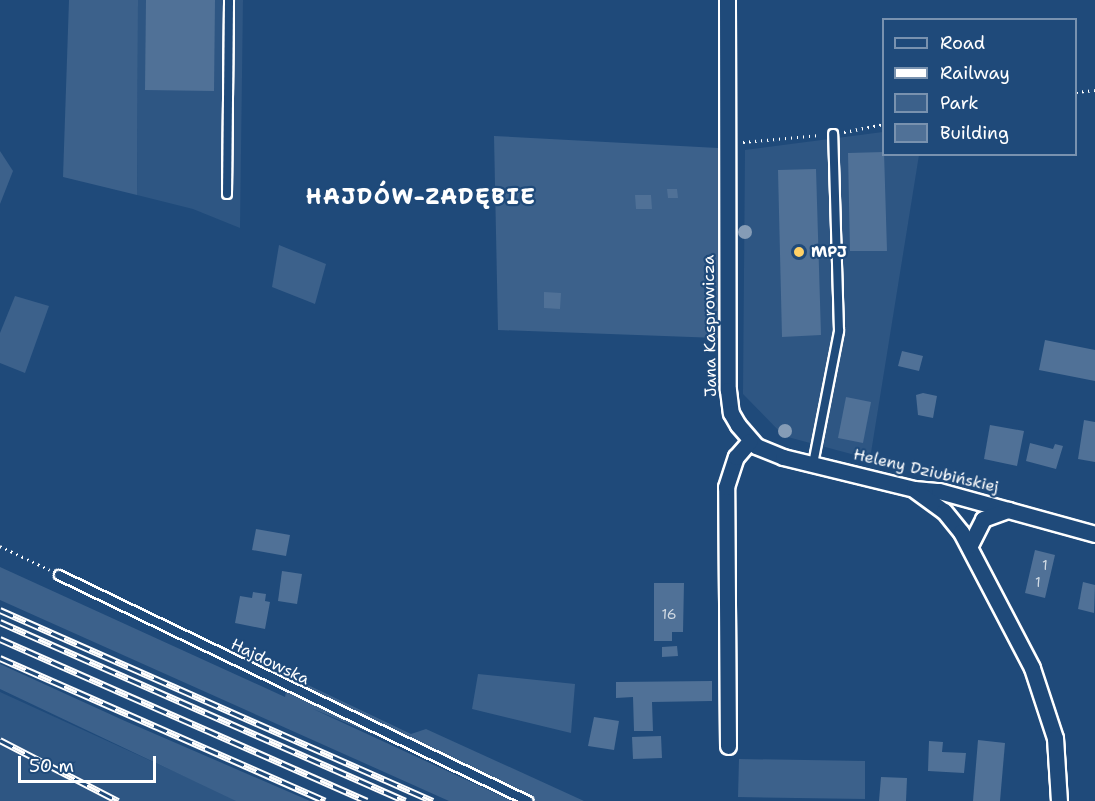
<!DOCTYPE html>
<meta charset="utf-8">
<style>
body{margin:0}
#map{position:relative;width:1095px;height:801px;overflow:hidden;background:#1f4a7a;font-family:"Shantell Sans",sans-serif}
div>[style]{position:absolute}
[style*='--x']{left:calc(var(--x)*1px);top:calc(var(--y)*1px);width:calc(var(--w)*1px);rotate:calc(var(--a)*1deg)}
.built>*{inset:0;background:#2e5683}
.green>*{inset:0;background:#3c618b}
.building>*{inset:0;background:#507197}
.path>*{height:3px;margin-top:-1.5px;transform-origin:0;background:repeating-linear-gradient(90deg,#fff 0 1.5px,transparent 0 6px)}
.roads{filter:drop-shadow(2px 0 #fff) drop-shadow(-2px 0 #fff) drop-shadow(0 2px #fff) drop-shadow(0 -2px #fff)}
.service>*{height:8px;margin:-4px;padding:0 4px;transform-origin:4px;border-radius:4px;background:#1f4a7a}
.minor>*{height:15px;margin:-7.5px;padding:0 7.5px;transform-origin:7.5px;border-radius:7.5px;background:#1f4a7a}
.rail>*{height:7px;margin-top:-3.5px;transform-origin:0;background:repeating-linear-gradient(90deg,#1f4a7a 0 14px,#fff 0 28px);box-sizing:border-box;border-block:2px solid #fff}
.trees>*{width:14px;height:14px;margin:-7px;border-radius:50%;background:#859cb6}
.dots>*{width:16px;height:16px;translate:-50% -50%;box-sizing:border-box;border:3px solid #1f4a7a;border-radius:50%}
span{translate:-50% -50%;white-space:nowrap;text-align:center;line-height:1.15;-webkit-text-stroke:4.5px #1f4a7a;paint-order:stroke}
.number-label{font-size:14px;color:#d3dce5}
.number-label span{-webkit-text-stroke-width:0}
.poi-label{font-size:16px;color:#fff;font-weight:700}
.left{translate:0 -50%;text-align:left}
.street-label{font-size:16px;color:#fff}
.district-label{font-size:22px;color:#fff;font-weight:700;letter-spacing:1.5px}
.legend{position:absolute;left:882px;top:18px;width:195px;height:138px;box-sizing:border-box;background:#1f4a7a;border:2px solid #7992af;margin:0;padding:8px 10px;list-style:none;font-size:18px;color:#fff}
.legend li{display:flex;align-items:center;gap:12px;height:30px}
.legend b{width:30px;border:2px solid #7992af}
.scale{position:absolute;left:18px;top:756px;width:138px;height:27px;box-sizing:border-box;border:3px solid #fff;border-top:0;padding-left:8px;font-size:18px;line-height:21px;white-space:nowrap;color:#fff;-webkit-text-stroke:4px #1f4a7a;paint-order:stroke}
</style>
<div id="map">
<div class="built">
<i style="clip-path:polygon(138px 0,243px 0,240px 228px,193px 209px,137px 195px)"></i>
<i style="clip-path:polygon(883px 132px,884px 154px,919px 155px,870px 459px,784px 436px,743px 394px,745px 150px)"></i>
<i style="clip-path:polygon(0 692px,239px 801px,0 801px)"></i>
</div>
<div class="green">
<i style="clip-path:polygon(69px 0,138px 0,137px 195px,63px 177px)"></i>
<i style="clip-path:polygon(494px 136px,718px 148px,718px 338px,498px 330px)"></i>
<i style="clip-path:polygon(0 151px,13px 171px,0 204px)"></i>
<i style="clip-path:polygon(279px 245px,326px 264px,315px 304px,272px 287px)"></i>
<i style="clip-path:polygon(15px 296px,49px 306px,25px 373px,0 363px,0 333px)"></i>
<i style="clip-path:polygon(0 567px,285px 697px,289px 676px,411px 734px,426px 729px,584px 801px,532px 801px,311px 708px,512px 801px,449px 801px,0 600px)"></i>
<i style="clip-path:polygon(0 664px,125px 721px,310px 801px,236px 801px,0 689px)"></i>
<i style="clip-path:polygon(478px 674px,575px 684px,571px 733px,472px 709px)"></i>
<i style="clip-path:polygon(739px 759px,865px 761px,865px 799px,738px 797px)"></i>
</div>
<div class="building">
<i style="clip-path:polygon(146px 0,215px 0,214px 91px,145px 90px)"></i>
<i style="clip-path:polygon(884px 152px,887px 251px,850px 251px,848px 153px)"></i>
<i style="clip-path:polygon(816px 169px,821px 335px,782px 337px,778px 170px)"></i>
<i style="clip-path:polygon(667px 189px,677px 189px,678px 198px,668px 198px)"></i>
<i style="clip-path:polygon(635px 195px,651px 195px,652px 209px,636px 209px)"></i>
<i style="clip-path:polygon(544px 292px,561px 293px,560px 309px,544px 308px)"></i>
<i style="clip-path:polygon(1045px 340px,1095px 350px,1095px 381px,1039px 370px)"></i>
<i style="clip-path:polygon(902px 351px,923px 356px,919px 371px,898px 366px)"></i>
<i style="clip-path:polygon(923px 393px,937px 396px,933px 418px,918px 415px,916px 395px)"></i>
<i style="clip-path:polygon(846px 397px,871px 402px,863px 443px,838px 438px)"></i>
<i style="clip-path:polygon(1084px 420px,1095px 422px,1095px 462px,1078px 459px)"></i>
<i style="clip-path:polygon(990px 425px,1024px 431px,1017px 466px,984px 459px)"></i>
<i style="clip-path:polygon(1030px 443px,1053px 449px,1055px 444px,1063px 446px,1056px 469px,1026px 461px)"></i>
<i style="clip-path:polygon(256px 529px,290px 535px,286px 556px,252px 550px)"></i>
<i style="clip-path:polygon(1035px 550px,1055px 555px,1045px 598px,1025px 593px)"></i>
<i style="clip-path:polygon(282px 571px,302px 574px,297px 604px,278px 601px)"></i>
<i style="clip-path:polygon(1083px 582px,1095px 585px,1094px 613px,1078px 609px)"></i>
<i style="clip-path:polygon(654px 583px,684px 583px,683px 632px,672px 632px,672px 641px,654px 641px)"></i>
<i style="clip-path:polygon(253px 592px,266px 594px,265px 601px,270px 602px,265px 629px,235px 623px,240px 596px,252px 598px)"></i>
<i style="clip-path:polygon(677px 646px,678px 656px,662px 657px,662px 647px)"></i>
<i style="clip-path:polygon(712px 681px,712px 701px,652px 702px,653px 731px,634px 731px,633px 697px,616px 698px,616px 682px)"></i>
<i style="clip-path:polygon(594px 717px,619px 721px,614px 750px,588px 746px)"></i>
<i style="clip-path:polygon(661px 736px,662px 758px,633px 759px,632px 737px)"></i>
<i style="clip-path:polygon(978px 740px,1005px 743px,1000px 801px,973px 801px)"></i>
<i style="clip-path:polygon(929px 741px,943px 742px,942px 752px,966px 753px,964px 773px,928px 771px)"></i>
<i style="clip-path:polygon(881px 777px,907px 778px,906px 801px,879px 801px)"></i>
</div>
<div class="path">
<i style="--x:1076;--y:92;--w:19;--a:-6"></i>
<i style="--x:844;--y:132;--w:41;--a:-11.3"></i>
<i style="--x:743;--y:142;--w:77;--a:-5.2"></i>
<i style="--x:0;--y:546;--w:55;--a:25.6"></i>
</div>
<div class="roads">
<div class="service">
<i style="--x:227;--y:194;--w:194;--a:-89.4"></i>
<i style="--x:813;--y:464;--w:136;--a:-78.9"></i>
<i style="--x:839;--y:331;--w:197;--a:-91.7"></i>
<i style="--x:59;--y:575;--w:521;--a:25.73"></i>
</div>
<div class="minor">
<i style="--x:727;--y:0;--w:390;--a:89.9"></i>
<i style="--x:728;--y:390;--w:23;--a:83"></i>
<i style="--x:731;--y:413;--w:14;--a:60"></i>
<i style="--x:738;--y:425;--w:28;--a:49"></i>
<i style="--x:756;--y:446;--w:29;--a:22"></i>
<i style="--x:783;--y:457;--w:135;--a:13.7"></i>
<i style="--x:914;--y:489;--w:25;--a:5"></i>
<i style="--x:939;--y:491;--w:162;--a:15.4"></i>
<i style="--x:916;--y:491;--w:34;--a:36"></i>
<i style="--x:944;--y:511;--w:27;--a:51"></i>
<i style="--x:961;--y:532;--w:153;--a:62.4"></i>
<i style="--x:1032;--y:668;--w:74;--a:71.8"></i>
<i style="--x:1055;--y:738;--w:63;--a:86.4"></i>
<i style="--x:970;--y:545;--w:29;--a:-63"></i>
<i style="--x:983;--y:519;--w:27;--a:-20"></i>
<i style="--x:728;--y:746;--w:259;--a:-90.4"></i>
<i style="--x:726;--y:487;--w:32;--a:-72"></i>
<i style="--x:736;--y:457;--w:21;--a:-49"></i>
</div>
</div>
<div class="rail">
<i style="--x:0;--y:610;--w:473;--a:23.8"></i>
<i style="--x:0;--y:622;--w:443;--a:23.8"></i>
<i style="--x:0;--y:639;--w:401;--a:23.8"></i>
<i style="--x:0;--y:658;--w:355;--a:23.7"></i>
<i style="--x:0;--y:740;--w:133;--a:27.3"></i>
</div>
<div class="trees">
<i style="left:745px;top:232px"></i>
<i style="left:785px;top:431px"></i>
</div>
<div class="dots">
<i style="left:799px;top:252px;background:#ffd166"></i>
</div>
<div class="number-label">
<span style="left:1045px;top:565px">1</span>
<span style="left:1038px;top:582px">1</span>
<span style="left:669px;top:614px">16</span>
</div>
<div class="poi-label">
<span class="left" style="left:811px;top:252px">MPJ</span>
</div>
<div class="street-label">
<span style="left:710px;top:326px;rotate:-91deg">Jana Kasprowicza</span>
<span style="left:926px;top:471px;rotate:13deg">Heleny Dziubińskiej</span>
<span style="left:270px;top:662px;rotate:26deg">Hajdowska</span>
</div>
<div class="district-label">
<span style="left:421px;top:197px">HAJDÓW-ZADĘBIE</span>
</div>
<ul class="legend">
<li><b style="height:8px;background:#1f4a7a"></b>Road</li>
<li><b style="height:8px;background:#fff"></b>Railway</li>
<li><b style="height:16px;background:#3c618b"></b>Park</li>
<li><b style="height:16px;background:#507197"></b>Building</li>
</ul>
<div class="scale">50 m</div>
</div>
